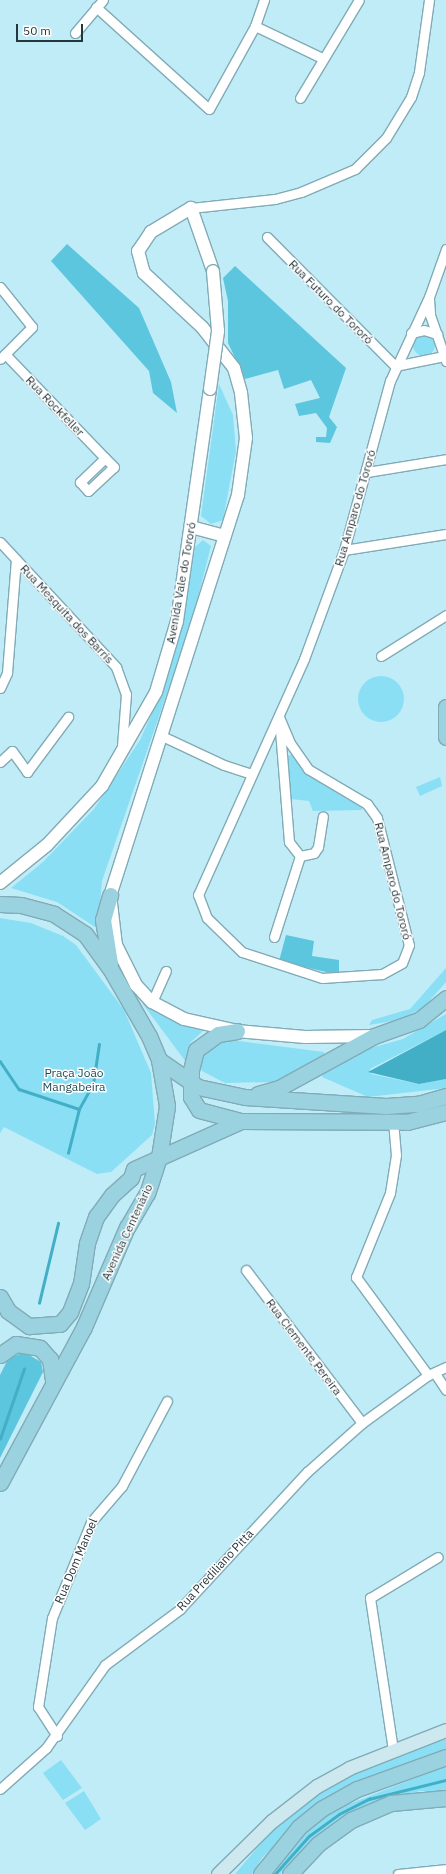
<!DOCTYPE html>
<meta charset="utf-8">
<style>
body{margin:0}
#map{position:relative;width:446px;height:1874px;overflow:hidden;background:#c0ecf7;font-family:"IBM Plex Sans",sans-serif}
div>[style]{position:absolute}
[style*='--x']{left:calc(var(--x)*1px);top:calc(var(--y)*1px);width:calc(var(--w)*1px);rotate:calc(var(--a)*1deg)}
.green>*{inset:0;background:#8adff4}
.round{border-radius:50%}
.forest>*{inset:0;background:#5bc6de}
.water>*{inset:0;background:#42afc7}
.stream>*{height:2.5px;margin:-1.25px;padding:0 1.25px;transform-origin:1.25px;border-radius:1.25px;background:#42afc7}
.roads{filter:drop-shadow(1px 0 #81abb6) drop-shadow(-1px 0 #81abb6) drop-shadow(0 1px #81abb6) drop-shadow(0 -1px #81abb6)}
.minor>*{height:9px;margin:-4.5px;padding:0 4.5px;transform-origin:4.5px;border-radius:4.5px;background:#fff}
.tertiary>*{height:12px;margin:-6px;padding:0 6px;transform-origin:6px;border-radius:6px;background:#fff}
.secondary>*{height:13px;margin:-6.5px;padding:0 6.5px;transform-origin:6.5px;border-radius:6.5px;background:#cde8ef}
.primary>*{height:15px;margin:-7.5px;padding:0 7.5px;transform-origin:7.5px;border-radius:7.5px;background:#9ad2df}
.bridges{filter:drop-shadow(1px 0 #81abb6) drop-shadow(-1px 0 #81abb6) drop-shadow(0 1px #81abb6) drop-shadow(0 -1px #81abb6)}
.tertiary-bridge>*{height:12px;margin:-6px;padding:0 6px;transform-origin:6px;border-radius:6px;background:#fff}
span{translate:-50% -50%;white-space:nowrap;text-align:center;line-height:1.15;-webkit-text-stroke:3px #fff;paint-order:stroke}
.street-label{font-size:12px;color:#26373c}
.park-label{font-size:12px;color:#1a4953}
.scale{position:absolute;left:16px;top:24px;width:67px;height:18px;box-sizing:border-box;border:2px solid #26373c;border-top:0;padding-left:5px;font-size:12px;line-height:14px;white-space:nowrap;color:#26373c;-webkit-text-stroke:3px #fff;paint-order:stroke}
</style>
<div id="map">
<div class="green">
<i class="round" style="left:413px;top:334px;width:22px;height:22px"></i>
<i style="clip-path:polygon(219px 384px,233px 415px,236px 451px,223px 520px,211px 524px,201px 516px)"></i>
<i style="clip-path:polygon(203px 540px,211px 546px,192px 621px,102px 881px,98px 926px,95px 927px,57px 902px,11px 888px,43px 862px,94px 809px,140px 740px,164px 687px,184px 618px,195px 547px)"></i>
<i class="round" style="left:358px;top:676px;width:46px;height:46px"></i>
<i style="clip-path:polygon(287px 755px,292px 755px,306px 773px,362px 805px,362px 810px,313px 811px,309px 801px,291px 799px)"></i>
<i style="clip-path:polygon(440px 777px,442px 786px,420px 796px,416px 787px)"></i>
<i style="clip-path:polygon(0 918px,31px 923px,63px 936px,76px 945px,124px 1010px,151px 1073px,155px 1124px,152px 1135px,111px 1172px,97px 1174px,4px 1127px,0 1133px)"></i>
<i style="clip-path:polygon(446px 968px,446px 982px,423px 1008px,399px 1020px,369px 1025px,372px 1020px,410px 1009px)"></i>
<i style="clip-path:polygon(142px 1003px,175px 1022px,203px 1031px,190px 1043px,186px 1062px)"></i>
<i style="clip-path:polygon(446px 1014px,446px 1030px,370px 1069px,371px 1074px,419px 1084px,446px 1079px,446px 1088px,368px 1097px,322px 1077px,324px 1072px,364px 1050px,403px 1039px)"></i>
<i style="clip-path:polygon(223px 1039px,324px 1052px,324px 1056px,292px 1076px,273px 1082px,225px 1083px,202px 1071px,199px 1064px,201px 1052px)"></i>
<i style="clip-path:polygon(446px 1739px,446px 1751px,303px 1817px,262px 1858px,252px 1874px,235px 1874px,281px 1820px,317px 1794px,350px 1774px)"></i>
<i style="clip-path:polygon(61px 1760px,82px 1788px,63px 1800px,43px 1773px)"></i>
<i style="clip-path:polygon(446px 1766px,446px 1792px,420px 1791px,374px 1802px,314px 1838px,280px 1874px,270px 1874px,305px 1833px,334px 1810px)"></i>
<i style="clip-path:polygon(84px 1791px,101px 1819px,85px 1830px,65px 1803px)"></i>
</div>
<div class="forest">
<i style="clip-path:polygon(67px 244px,139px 308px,171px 382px,177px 413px,153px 393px,149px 371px,51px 261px)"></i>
<i style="clip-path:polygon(235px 266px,346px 368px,329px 417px,337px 427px,330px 443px,316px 442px,316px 437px,326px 437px,327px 428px,316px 413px,299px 416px,295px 404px,320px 398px,311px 380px,284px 389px,278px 370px,245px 379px,228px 343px,228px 301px,223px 278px)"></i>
<i style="clip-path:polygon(286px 935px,314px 941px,312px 956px,339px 960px,339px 975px,279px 961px)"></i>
<i style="clip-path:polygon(24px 1352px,41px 1362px,43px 1372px,0 1458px,0 1375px,8px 1359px)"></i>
</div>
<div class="water">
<i style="clip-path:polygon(446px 1030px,446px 1079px,419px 1084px,368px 1072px)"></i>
</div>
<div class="stream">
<i style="--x:0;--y:1061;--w:34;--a:56"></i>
<i style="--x:19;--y:1089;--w:63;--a:18.4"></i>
<i style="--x:79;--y:1109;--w:29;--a:-61"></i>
<i style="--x:93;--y:1084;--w:40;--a:-81.5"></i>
<i style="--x:68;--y:1153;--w:45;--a:-76"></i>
<i style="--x:39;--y:1303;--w:82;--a:-76.6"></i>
<i style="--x:0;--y:1439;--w:74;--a:-71.1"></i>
<i style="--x:275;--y:1874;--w:51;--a:-48.2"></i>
<i style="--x:309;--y:1836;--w:37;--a:-36"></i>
<i style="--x:339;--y:1814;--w:34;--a:-27"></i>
<i style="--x:369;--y:1799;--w:79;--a:-13.9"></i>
</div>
<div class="roads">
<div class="minor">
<i style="--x:96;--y:7;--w:152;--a:42.1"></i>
<i style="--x:209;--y:109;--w:95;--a:-61"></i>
<i style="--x:255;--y:26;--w:28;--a:-71"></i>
<i style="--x:255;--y:26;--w:74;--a:25.5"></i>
<i style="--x:75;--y:33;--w:43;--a:-49.7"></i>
<i style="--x:300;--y:98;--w:114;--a:-59"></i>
<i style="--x:191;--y:208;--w:84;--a:-6.1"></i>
<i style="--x:275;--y:199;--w:27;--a:-15"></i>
<i style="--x:301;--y:192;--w:59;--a:-23.1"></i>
<i style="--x:355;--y:169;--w:44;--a:-45"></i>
<i style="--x:386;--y:138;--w:48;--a:-58.6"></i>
<i style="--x:411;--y:97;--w:26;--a:-72"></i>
<i style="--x:419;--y:72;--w:73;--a:-82.1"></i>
<i style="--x:267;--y:237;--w:182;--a:45.2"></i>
<i style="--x:0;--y:287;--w:51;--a:51.3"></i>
<i style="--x:32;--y:327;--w:45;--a:135"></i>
<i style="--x:429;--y:299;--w:16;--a:86"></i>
<i style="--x:430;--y:315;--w:49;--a:70.8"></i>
<i style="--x:411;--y:333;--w:13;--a:-13"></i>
<i style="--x:424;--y:330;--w:14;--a:17"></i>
<i style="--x:5;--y:354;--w:144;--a:46.1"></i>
<i style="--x:105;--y:458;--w:35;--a:136"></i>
<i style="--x:80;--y:482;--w:12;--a:48"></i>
<i style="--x:88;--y:491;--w:35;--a:-43"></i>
<i style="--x:114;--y:467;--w:13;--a:-135"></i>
<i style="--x:395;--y:366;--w:50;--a:-11.5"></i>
<i style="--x:367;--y:472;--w:80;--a:-9.3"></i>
<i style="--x:0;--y:542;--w:171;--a:47.1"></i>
<i style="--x:116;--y:667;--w:29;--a:70"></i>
<i style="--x:126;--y:694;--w:52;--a:94.4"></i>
<i style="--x:344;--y:550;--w:103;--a:-8.9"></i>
<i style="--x:381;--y:656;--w:77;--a:-32.2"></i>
<i style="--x:0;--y:688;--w:17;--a:-65"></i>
<i style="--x:7;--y:673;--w:114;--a:-85.5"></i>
<i style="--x:279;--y:717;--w:28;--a:67"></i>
<i style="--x:290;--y:743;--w:32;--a:55"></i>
<i style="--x:308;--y:769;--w:69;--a:30.7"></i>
<i style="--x:367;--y:804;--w:17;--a:54"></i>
<i style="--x:377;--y:818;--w:131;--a:75.9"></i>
<i style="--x:409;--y:945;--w:19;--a:111"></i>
<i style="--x:402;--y:963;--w:23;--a:151"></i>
<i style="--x:382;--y:974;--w:60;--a:176.2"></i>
<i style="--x:322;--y:978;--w:84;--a:-162"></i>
<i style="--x:242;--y:952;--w:49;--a:-135.8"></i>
<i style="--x:207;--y:918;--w:25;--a:-111"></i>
<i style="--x:198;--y:895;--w:259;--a:-65.8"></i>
<i style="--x:304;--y:659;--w:116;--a:-69.8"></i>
<i style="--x:344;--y:550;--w:175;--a:-74.8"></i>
<i style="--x:390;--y:381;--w:93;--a:-65.1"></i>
<i style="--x:429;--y:297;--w:51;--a:-70.5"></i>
<i style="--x:162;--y:736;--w:68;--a:25.1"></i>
<i style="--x:224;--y:765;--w:29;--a:18"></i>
<i style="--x:0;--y:762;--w:16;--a:-43"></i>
<i style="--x:12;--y:751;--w:26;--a:54"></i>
<i style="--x:27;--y:772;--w:69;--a:-53.3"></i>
<i style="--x:300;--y:856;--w:14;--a:-12"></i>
<i style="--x:314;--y:853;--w:7;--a:-56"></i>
<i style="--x:318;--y:847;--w:31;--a:-81"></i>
<i style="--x:274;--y:937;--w:85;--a:-72.2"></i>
<i style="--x:300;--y:856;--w:18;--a:-128"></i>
<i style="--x:289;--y:842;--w:113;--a:-94.6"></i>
<i style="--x:152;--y:1002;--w:34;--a:-66"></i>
<i style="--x:393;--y:1121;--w:34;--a:85"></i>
<i style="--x:396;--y:1155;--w:38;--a:99"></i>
<i style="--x:390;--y:1193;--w:91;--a:112"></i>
<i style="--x:356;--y:1277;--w:122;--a:53.7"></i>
<i style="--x:246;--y:1270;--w:192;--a:52.8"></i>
<i style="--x:436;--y:1375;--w:18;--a:56"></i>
<i style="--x:57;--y:1736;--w:35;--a:-123"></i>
<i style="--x:38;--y:1707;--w:90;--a:-81.1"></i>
<i style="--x:52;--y:1618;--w:104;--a:-67.9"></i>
<i style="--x:91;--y:1522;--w:48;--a:-49.3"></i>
<i style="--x:122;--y:1486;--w:96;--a:-62.1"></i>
<i style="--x:393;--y:1750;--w:154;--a:-98.6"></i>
<i style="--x:370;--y:1598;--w:79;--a:-31.1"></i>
<i style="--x:0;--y:1789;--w:62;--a:-41.7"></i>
<i style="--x:46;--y:1748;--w:102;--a:-54.6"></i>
<i style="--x:105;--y:1665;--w:94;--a:-36.7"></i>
<i style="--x:180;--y:1609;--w:187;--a:-47.2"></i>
<i style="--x:307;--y:1472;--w:74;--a:-41.7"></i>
<i style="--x:362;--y:1423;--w:82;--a:-36"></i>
<i style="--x:428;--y:1375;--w:20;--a:-24"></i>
<i style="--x:398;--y:1874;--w:48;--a:-5.9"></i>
</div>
<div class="tertiary">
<i style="--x:213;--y:271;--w:67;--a:-109.2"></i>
<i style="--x:191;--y:208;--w:47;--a:149"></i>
<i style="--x:151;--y:232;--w:23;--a:124"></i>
<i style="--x:138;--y:251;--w:23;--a:75"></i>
<i style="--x:144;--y:273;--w:79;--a:43"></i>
<i style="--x:202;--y:327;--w:52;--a:52"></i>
<i style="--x:234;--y:368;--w:26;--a:74"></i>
<i style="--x:241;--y:393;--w:45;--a:83.7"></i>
<i style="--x:246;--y:438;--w:58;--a:98"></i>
<i style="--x:238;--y:495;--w:420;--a:107.7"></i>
<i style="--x:110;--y:895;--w:50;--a:83.2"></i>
<i style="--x:116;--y:945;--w:45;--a:63.4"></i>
<i style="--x:136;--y:985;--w:23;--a:47"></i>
<i style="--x:152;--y:1002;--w:36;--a:28"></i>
<i style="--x:184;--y:1019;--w:54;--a:12.8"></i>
<i style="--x:237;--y:1031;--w:68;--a:5"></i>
<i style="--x:305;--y:1037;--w:69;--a:-0.8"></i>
<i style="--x:191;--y:527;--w:35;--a:15"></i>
<i style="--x:0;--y:883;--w:60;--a:-39"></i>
<i style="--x:47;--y:845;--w:81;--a:-47"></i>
<i style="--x:102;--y:786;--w:108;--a:-60.1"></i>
<i style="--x:156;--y:692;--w:74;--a:-73.5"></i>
<i style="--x:177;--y:621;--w:234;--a:-81.9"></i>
</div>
<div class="secondary">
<i style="--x:218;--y:1874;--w:76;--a:-44.5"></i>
<i style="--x:272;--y:1821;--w:57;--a:-37.9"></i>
<i style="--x:317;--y:1786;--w:37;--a:-29"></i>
<i style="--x:349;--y:1768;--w:104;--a:-21.4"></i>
</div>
<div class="primary">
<i style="--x:446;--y:707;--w:30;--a:90"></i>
<i style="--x:0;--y:904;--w:21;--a:3"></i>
<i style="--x:21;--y:905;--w:34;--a:15"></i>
<i style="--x:54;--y:914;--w:37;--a:33"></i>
<i style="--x:85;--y:934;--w:44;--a:54.2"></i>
<i style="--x:111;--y:970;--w:76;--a:60.1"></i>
<i style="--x:149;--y:1036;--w:26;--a:67"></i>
<i style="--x:159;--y:1060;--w:47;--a:80.1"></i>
<i style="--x:167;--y:1106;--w:52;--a:98.9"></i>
<i style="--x:159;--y:1157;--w:38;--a:108"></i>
<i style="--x:147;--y:1193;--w:39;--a:120"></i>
<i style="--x:127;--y:1227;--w:109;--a:113.3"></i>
<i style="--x:84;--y:1327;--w:177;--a:118.3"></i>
<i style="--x:110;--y:963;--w:44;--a:-99.2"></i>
<i style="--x:103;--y:920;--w:26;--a:-74"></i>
<i style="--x:237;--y:1031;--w:19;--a:171"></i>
<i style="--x:218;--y:1034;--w:27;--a:144"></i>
<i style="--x:196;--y:1050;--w:21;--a:104"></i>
<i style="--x:191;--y:1070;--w:27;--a:90"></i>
<i style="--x:191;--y:1097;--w:15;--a:58"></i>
<i style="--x:199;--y:1110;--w:43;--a:14.7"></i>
<i style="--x:159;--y:1060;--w:47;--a:34.7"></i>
<i style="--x:198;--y:1087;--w:48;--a:12"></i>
<i style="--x:245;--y:1097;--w:141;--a:3.7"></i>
<i style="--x:386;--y:1106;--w:32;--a:-4"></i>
<i style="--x:418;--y:1104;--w:29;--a:-16"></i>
<i style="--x:258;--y:1094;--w:22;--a:-16"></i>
<i style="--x:279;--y:1088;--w:108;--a:-28.7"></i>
<i style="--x:374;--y:1036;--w:48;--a:-19.6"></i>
<i style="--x:419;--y:1020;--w:35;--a:-39"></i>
<i style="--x:0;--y:1297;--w:16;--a:60"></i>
<i style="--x:8;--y:1311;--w:26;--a:36"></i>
<i style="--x:29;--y:1326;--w:31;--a:-4"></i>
<i style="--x:60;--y:1324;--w:16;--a:-50"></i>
<i style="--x:70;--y:1312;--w:30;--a:-69"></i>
<i style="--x:81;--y:1284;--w:41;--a:-81.7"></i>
<i style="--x:87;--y:1243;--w:28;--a:-71"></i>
<i style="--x:96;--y:1217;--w:27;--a:-54"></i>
<i style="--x:112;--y:1195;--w:25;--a:-42"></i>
<i style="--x:131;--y:1178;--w:9;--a:-72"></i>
<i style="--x:134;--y:1169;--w:117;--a:-24.2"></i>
<i style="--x:241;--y:1121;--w:166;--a:0.3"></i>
<i style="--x:407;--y:1122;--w:40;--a:-14.4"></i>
<i style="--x:0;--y:1355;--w:19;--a:-35"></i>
<i style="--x:16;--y:1344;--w:24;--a:9"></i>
<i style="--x:40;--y:1348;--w:15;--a:48"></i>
<i style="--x:50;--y:1359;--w:22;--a:82"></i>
<i style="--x:261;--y:1874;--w:60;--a:-51"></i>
<i style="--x:299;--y:1827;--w:28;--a:-39"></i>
<i style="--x:321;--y:1809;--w:41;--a:-29.1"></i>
<i style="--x:357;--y:1789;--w:95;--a:-19.8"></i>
<i style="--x:290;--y:1874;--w:41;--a:-47"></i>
<i style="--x:318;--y:1844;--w:41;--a:-36"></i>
<i style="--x:351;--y:1820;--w:43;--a:-23"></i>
<i style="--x:391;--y:1803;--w:55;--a:-5.2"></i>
</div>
</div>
<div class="bridges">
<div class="tertiary-bridge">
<i style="--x:210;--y:389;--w:59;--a:-82.1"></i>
<i style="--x:218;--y:331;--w:60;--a:-94.8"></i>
</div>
</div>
<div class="street-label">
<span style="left:331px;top:302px;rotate:45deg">Rua Futuro do Tororó</span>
<span style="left:55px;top:406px;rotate:46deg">Rua Rockfeller</span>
<span style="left:355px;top:508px;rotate:-74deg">Rua Amparo do Tororó</span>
<span style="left:181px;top:583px;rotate:-80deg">Avenida Vale do Tororó</span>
<span style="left:67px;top:614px;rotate:47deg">Rua Mesquita dos Barris</span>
<span style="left:393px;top:881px;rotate:76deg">Rua Amparo do Tororó</span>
<span style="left:127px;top:1232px;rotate:-65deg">Avenida Centenário</span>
<span style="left:304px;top:1347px;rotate:53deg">Rua Clemente Pereira</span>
<span style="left:76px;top:1561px;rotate:-67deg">Rua Dom Manoel</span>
<span style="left:215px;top:1570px;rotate:-47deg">Rua Prediliano Pitta</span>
</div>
<div class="park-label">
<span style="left:74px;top:1080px">Praça João<br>Mangabeira</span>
</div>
<div class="scale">50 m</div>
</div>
